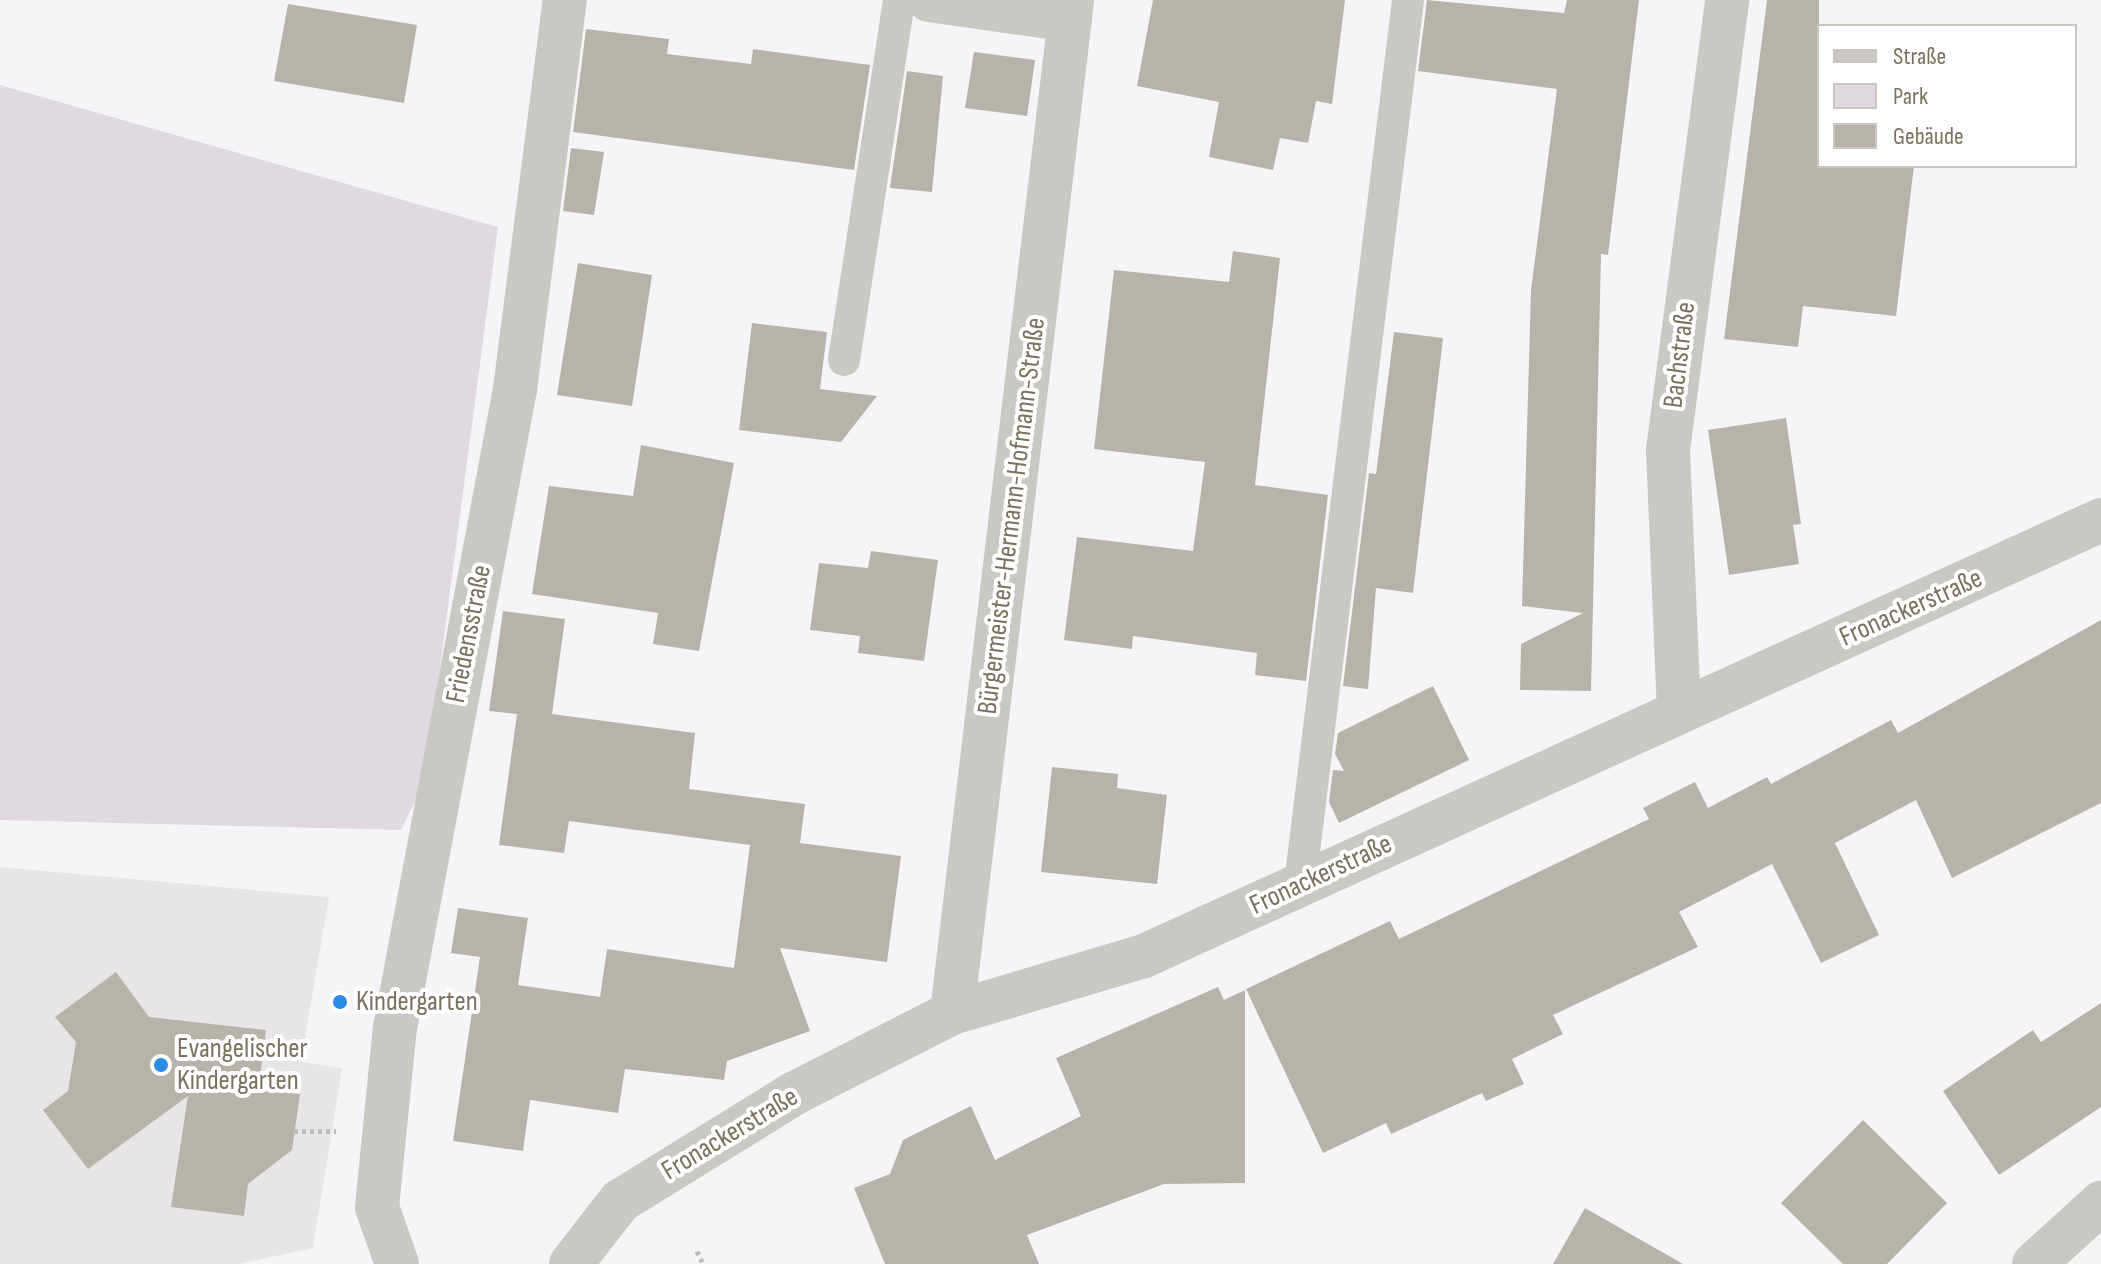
<!DOCTYPE html>
<meta charset="utf-8">
<style>
body{margin:0}
#map{position:relative;width:2101px;height:1264px;overflow:hidden;background:#f5f5f8;font-family:"Sofia Sans Condensed",sans-serif}
div>[style]{position:absolute}
[style*='--x']{left:calc(var(--x)*1px);top:calc(var(--y)*1px);width:calc(var(--w)*1px);rotate:calc(var(--a)*1deg)}
.built>*{inset:0;background:#e7e5e5}
.green>*{inset:0;background:#e0d9e2}
.building>*{inset:0;background:#b8b3aa}
.path>*{height:5px;margin-top:-2.5px;transform-origin:0;background:repeating-linear-gradient(90deg,#c0bebb 0 4px,transparent 0 8px)}
.service>*{height:32px;margin:-16px;padding:0 16px;transform-origin:16px;border-radius:16px;background:#cac8c3}
.minor>*{height:44px;margin:-22px;padding:0 22px;transform-origin:22px;border-radius:22px;background:#cac8c3}
.dots>*{width:22px;height:22px;translate:-50% -50%;box-sizing:border-box;border:4px solid #fff;border-radius:50%}
span{translate:-50% -50%;white-space:nowrap;text-align:center;line-height:1.15;-webkit-text-stroke:8px #fff;paint-order:stroke}
.street-label{font-size:28px;color:#7a715e}
.poi-label{font-size:28px;color:#7a715e}
.left{translate:0 -50%;text-align:left}
.legend{position:absolute;left:1817px;top:24px;width:260px;height:144px;box-sizing:border-box;background:#fff;border:2px solid #cac6bf;margin:0;padding:10px 14px;list-style:none;font-size:24px;color:#7a715e}
.legend li{display:flex;align-items:center;gap:16px;height:40px}
.legend b{width:40px;border:2px solid #cac6bf}
</style>
<div id="map">
<div class="built">
<i style="clip-path:polygon(0 867px,329px 897px,301px 1062px,342px 1068px,313px 1248px,239px 1264px,0 1264px)"></i>
</div>
<div class="green">
<i style="clip-path:polygon(0 85px,498px 227px,425px 781px,401px 830px,0 820px)"></i>
</div>
<div class="building">
<i style="clip-path:polygon(1153px 0,1345px 0,1332px 104px,1316px 101px,1308px 143px,1280px 138px,1273px 170px,1209px 157px,1219px 102px,1137px 86px)"></i>
<i style="clip-path:polygon(1427px 0,1564px 13px,1567px 0,1639px 0,1608px 255px,1601px 254px,1591px 691px,1520px 690px,1521px 644px,1583px 613px,1522px 606px,1531px 290px,1557px 89px,1418px 71px)"></i>
<i style="clip-path:polygon(1767px 0,1819px 0,1819px 166px,1914px 166px,1896px 316px,1803px 306px,1798px 347px,1724px 339px)"></i>
<i style="clip-path:polygon(288px 4px,417px 25px,404px 103px,274px 81px)"></i>
<i style="clip-path:polygon(586px 29px,669px 39px,667px 54px,751px 64px,753px 49px,870px 65px,854px 170px,573px 132px)"></i>
<i style="clip-path:polygon(974px 52px,1035px 60px,1027px 116px,965px 108px)"></i>
<i style="clip-path:polygon(907px 71px,943px 76px,932px 192px,890px 188px)"></i>
<i style="clip-path:polygon(571px 148px,604px 152px,594px 215px,563px 211px)"></i>
<i style="clip-path:polygon(1233px 251px,1280px 258px,1255px 485px,1328px 495px,1306px 681px,1255px 675px,1257px 653px,1133px 636px,1132px 649px,1064px 640px,1077px 537px,1193px 551px,1205px 462px,1094px 449px,1114px 270px,1229px 282px)"></i>
<i style="clip-path:polygon(578px 263px,652px 275px,632px 406px,557px 395px)"></i>
<i style="clip-path:polygon(752px 323px,827px 332px,820px 389px,877px 396px,841px 442px,739px 430px)"></i>
<i style="clip-path:polygon(1394px 332px,1443px 338px,1413px 593px,1376px 588px,1368px 689px,1343px 686px,1369px 473px,1376px 474px)"></i>
<i style="clip-path:polygon(1786px 418px,1801px 524px,1793px 525px,1799px 564px,1729px 575px,1708px 430px)"></i>
<i style="clip-path:polygon(641px 445px,734px 463px,699px 651px,653px 644px,658px 613px,532px 594px,549px 486px,633px 496px)"></i>
<i style="clip-path:polygon(871px 551px,938px 560px,924px 661px,858px 653px,860px 636px,810px 630px,819px 563px,868px 568px)"></i>
<i style="clip-path:polygon(503px 611px,565px 619px,552px 714px,695px 733px,689px 789px,805px 804px,800px 843px,901px 856px,887px 962px,780px 948px,810px 1031px,727px 1061px,724px 1080px,625px 1069px,618px 1113px,530px 1100px,523px 1151px,453px 1141px,480px 957px,451px 953px,458px 908px,528px 918px,518px 985px,600px 997px,607px 949px,734px 968px,750px 845px,569px 821px,564px 853px,499px 845px,517px 714px,489px 711px)"></i>
<i style="clip-path:polygon(2101px 620px,2101px 803px,1952px 878px,1916px 800px,1835px 843px,1879px 935px,1821px 963px,1772px 864px,1679px 912px,1698px 947px,1553px 1015px,1563px 1034px,1512px 1059px,1524px 1084px,1486px 1101px,1482px 1093px,1391px 1134px,1386px 1123px,1323px 1153px,1246px 989px,1390px 921px,1399px 939px,1649px 819px,1643px 808px,1695px 782px,1708px 808px,1767px 777px,1771px 784px,1891px 720px,1898px 733px)"></i>
<i style="clip-path:polygon(1433px 686px,1469px 760px,1339px 823px,1329px 802px,1333px 770px,1344px 771px,1335px 754px,1338px 733px)"></i>
<i style="clip-path:polygon(1052px 767px,1118px 774px,1117px 788px,1167px 795px,1157px 884px,1041px 872px)"></i>
<i style="clip-path:polygon(116px 972px,149px 1017px,266px 1030px,258px 1091px,300px 1094px,292px 1150px,248px 1184px,244px 1216px,171px 1207px,188px 1096px,88px 1169px,43px 1110px,68px 1091px,76px 1042px,55px 1017px)"></i>
<i style="clip-path:polygon(1218px 987px,1224px 1000px,1245px 990px,1245px 1183px,1164px 1184px,1027px 1235px,1039px 1264px,885px 1264px,854px 1188px,890px 1174px,903px 1140px,971px 1106px,995px 1160px,1081px 1116px,1056px 1058px)"></i>
<i style="clip-path:polygon(2101px 1003px,2101px 1107px,1999px 1175px,1943px 1091px,2033px 1030px,2041px 1042px)"></i>
<i style="clip-path:polygon(1863px 1120px,1947px 1203px,1887px 1264px,1843px 1264px,1781px 1203px)"></i>
<i style="clip-path:polygon(1585px 1208px,1683px 1264px,1553px 1264px)"></i>
</div>
<div class="path">
<i style="--x:294;--y:1131;--w:42;--a:0"></i>
<i style="--x:697;--y:1251;--w:14;--a:65"></i>
</div>
<div class="service">
<i style="--x:844;--y:360;--w:364;--a:-81.3"></i>
<i style="--x:1300;--y:884;--w:891;--a:-83.03"></i>
</div>
<div class="minor">
<i style="--x:929;--y:0;--w:142;--a:8.1"></i>
<i style="--x:1679;--y:712;--w:262;--a:-92.4"></i>
<i style="--x:1668;--y:450;--w:454;--a:-82.5"></i>
<i style="--x:952;--y:1013;--w:1020;--a:-83.24"></i>
<i style="--x:397;--y:1264;--w:60;--a:-109.3"></i>
<i style="--x:377;--y:1207;--w:180;--a:-84.3"></i>
<i style="--x:395;--y:1028;--w:650;--a:-79.36"></i>
<i style="--x:515;--y:389;--w:392;--a:-82.7"></i>
<i style="--x:571;--y:1264;--w:80;--a:-52.1"></i>
<i style="--x:620;--y:1201;--w:203;--a:-31.7"></i>
<i style="--x:793;--y:1094;--w:178;--a:-27"></i>
<i style="--x:952;--y:1013;--w:200;--a:-16.5"></i>
<i style="--x:1144;--y:956;--w:1052;--a:-24.49"></i>
<i style="--x:2034;--y:1264;--w:91;--a:-42.3"></i>
</div>
<div class="dots">
<i style="left:340px;top:1002px;background:#298be3"></i>
<i style="left:161px;top:1065px;background:#298be3"></i>
</div>
<div class="street-label">
<span style="left:1680px;top:355px;rotate:-83deg">Bachstraße</span>
<span style="left:1012px;top:516px;rotate:-83deg">Bürgermeister-Hermann-Hofmann-Straße</span>
<span style="left:1911px;top:608px;rotate:-24deg">Fronackerstraße</span>
<span style="left:469px;top:634px;rotate:-79deg">Friedensstraße</span>
<span style="left:1321px;top:875px;rotate:-25deg">Fronackerstraße</span>
<span style="left:730px;top:1134px;rotate:-31deg">Fronackerstraße</span>
</div>
<div class="poi-label">
<span class="left" style="left:356px;top:1002px">Kindergarten</span>
<span class="left" style="left:177px;top:1065px">Evangelischer<br>Kindergarten</span>
</div>
<ul class="legend">
<li><b style="height:10px;background:#cac8c3"></b>Straße</li>
<li><b style="height:22px;background:#e0d9e2"></b>Park</li>
<li><b style="height:22px;background:#b8b3aa"></b>Gebäude</li>
</ul>
</div>
